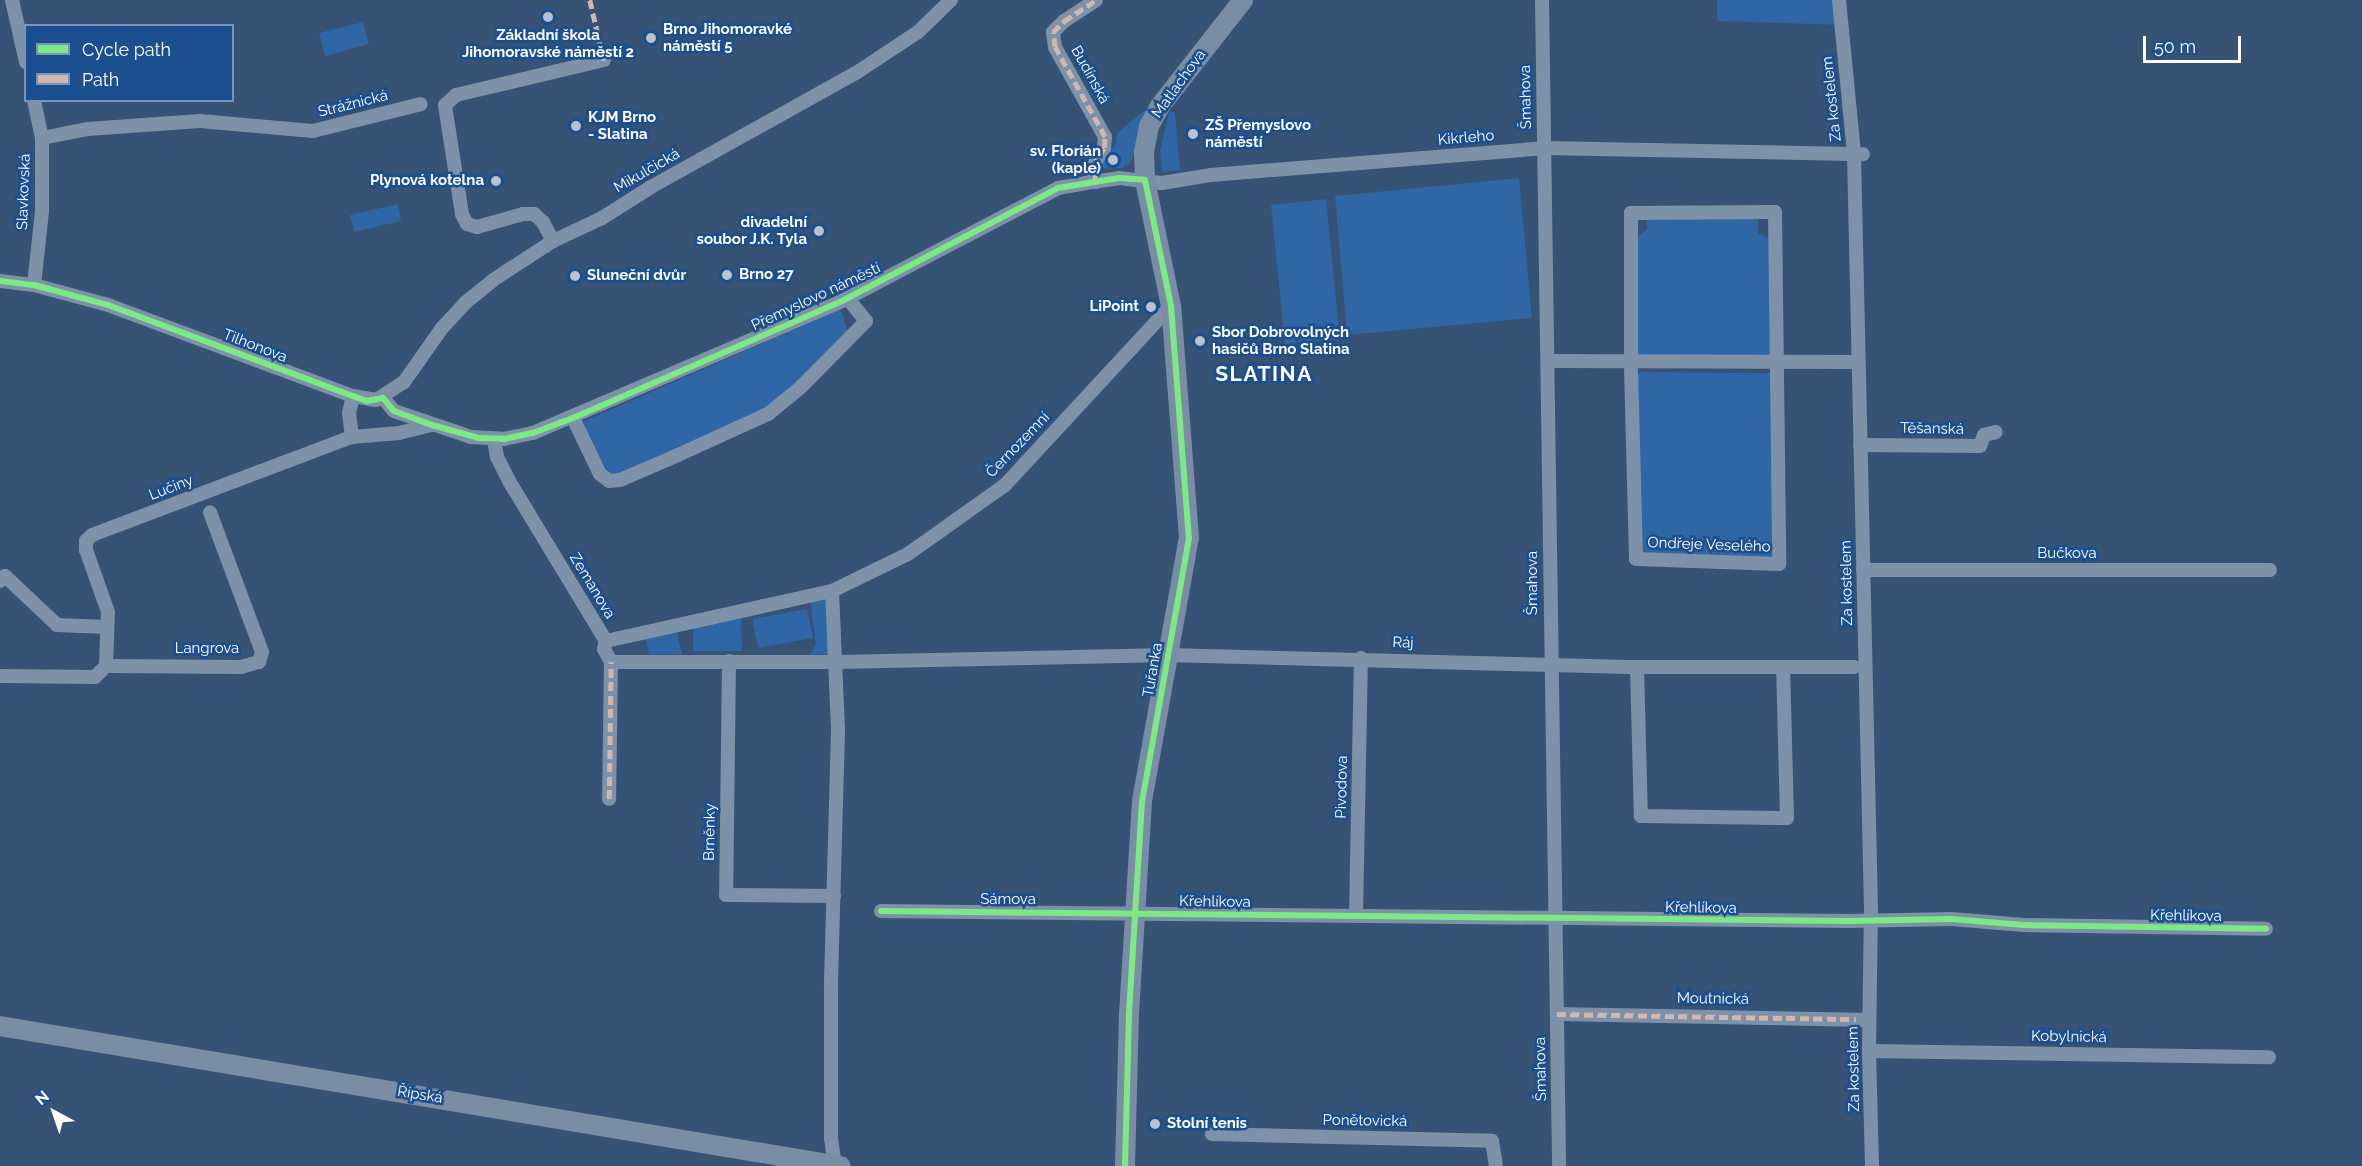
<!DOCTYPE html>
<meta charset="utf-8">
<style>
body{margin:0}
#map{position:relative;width:2362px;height:1166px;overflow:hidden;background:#365274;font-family:Raleway,sans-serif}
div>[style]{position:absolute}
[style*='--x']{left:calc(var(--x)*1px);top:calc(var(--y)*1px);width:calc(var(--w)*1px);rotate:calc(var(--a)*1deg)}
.green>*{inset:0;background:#2f66a5}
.street>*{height:14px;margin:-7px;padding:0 7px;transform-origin:7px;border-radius:7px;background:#7d92a8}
.secondary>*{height:20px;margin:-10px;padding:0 10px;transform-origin:10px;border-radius:10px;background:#798da4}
.quiet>*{height:4.5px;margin-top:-2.25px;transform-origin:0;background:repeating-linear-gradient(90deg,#d1b7ad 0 9px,transparent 0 13.5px)}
.cycleway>*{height:6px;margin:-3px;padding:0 3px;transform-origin:3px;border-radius:3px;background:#7ce984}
.dots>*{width:16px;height:16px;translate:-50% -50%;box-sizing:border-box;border:3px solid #1b4f8f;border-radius:50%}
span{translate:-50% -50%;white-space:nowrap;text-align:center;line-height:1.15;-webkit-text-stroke:5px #1b4f8f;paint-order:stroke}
.poi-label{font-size:15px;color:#fff;font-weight:700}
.left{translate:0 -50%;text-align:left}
.right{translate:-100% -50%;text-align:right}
.street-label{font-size:15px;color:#fff}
.district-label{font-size:21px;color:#fff;font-weight:700;letter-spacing:1.5px}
.legend{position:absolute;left:24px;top:24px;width:210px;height:78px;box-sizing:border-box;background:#1b4f8f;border:2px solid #7695bc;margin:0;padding:8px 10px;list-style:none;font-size:18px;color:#fff}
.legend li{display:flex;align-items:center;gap:12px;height:30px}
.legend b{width:30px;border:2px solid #7695bc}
.north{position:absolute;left:24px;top:1082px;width:60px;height:60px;-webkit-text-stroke:4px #1b4f8f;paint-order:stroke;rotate:320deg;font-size:16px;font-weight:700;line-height:24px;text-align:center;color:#fff}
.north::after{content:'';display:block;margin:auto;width:21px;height:27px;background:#fff;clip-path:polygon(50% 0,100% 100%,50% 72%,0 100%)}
.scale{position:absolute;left:2143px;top:36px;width:98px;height:27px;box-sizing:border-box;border:3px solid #fff;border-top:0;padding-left:8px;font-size:18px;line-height:21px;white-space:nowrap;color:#fff;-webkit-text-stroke:4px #1b4f8f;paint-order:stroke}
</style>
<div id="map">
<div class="green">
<i style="clip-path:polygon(1717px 0,1843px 0,1845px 25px,1717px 21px)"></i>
<i style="clip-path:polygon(363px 22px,369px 44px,325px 56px,319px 33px)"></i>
<i style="clip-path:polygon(1149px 107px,1131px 163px,1122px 168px,1101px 169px,1100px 162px,1116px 144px,1117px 133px)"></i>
<i style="clip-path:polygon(1169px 112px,1175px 112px,1180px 170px,1165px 172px,1162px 171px,1160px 151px)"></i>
<i style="clip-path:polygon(1519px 178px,1532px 318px,1347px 335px,1335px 196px)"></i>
<i style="clip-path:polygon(1326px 199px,1340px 339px,1285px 344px,1271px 205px)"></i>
<i style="clip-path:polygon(398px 204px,401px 221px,354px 232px,350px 215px)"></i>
<i style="clip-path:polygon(1647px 213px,1758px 214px,1758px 233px,1774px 242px,1774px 355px,1635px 355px,1634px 240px,1647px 229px)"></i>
<i style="clip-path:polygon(841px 309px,849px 337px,768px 412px,610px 476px,580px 423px)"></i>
<i style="clip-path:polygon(1640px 372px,1771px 373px,1774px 559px,1639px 554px,1636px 377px)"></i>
<i style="clip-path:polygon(826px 597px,837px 654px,810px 655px,816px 644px,810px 599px)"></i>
<i style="clip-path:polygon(807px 609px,813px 638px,758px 648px,752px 619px)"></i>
<i style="clip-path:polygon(741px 617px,742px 651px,693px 651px,693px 628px)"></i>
<i style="clip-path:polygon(677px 632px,682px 654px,649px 655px,646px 638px)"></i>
</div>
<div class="street">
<i style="--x:12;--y:0;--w:64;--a:77.3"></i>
<i style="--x:1542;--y:0;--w:1166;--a:89.16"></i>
<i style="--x:1839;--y:0;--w:155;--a:84.4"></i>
<i style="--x:1854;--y:154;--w:753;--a:88.71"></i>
<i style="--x:1871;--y:907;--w:144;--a:90.8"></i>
<i style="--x:1869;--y:1051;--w:115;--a:88.5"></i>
<i style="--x:42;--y:138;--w:47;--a:-11.1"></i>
<i style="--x:88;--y:129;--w:112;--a:-4.1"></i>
<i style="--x:200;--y:121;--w:113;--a:5.1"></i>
<i style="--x:313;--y:131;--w:111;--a:-14"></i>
<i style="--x:1096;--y:182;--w:16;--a:-101"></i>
<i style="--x:1093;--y:166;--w:21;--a:-59"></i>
<i style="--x:1104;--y:148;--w:11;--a:-85"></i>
<i style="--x:1105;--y:137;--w:103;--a:-119.1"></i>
<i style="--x:1055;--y:47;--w:15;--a:-98"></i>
<i style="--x:1053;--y:32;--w:16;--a:-45"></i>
<i style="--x:1064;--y:21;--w:38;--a:-33"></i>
<i style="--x:1775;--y:212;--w:352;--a:89.3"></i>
<i style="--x:1779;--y:564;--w:143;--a:-178"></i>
<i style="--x:1636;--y:559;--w:197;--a:-91.5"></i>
<i style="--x:1631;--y:362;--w:149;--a:-90"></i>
<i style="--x:1631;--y:213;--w:144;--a:-0.4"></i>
<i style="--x:553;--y:241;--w:21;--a:-118"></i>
<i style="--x:543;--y:222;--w:12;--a:-138"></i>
<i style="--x:534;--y:214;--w:11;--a:180"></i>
<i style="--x:523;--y:214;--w:48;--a:164.2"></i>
<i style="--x:477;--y:227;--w:10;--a:-163"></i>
<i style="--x:467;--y:224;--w:11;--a:-117"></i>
<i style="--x:462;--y:214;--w:110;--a:-98.9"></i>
<i style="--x:445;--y:105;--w:15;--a:-42"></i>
<i style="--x:456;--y:95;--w:152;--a:-13.3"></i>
<i style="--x:0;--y:281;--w:34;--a:7"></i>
<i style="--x:34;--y:285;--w:77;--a:15.1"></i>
<i style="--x:108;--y:305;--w:261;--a:20.4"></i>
<i style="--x:353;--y:396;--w:23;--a:10"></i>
<i style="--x:376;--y:400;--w:33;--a:-33"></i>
<i style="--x:404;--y:382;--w:66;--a:-54.9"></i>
<i style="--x:442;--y:328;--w:34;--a:-47"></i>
<i style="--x:465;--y:303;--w:36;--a:-39"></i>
<i style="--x:493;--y:280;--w:72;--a:-33"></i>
<i style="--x:553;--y:241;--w:54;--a:-25.1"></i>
<i style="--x:602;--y:218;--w:58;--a:-32.3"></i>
<i style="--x:651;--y:187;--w:235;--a:-29.1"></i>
<i style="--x:856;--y:73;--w:74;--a:-33.5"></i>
<i style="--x:918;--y:32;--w:46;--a:-44.1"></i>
<i style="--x:34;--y:285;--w:74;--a:-83.8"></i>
<i style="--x:42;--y:211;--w:73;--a:-90"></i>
<i style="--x:42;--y:138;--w:39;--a:-102"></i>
<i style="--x:1549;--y:361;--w:309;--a:0.2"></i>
<i style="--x:383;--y:398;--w:17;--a:50"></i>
<i style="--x:394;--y:411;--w:81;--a:18.7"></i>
<i style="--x:471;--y:437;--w:33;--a:3"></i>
<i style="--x:504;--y:439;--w:30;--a:-12"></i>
<i style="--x:533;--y:433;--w:336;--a:-23.1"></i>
<i style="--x:842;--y:301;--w:244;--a:-27.6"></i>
<i style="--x:1058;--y:188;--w:27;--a:-10"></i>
<i style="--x:1085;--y:183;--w:34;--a:-8"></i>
<i style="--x:1119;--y:178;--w:43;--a:6.6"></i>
<i style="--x:1162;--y:183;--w:50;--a:-9.3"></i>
<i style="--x:1211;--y:175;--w:333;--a:-4.6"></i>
<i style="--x:1543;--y:148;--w:320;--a:1.1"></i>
<i style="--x:573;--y:418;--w:62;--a:64.3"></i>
<i style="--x:600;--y:474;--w:11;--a:38"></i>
<i style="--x:609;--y:481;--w:11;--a:-5"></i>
<i style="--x:620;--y:480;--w:63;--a:-23.3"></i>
<i style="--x:678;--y:455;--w:99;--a:-24.5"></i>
<i style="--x:768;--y:414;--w:41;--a:-39.1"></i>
<i style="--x:800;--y:388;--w:94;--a:-45.4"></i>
<i style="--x:866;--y:321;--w:28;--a:-129"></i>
<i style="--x:352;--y:437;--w:24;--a:-97"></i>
<i style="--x:349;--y:413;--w:17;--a:-77"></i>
<i style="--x:494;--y:440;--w:17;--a:80"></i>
<i style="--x:497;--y:457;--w:27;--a:63"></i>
<i style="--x:509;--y:481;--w:187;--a:58.8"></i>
<i style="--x:606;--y:641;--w:8;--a:104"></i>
<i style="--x:604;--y:649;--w:15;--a:62"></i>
<i style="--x:611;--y:662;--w:137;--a:90.8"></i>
<i style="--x:1860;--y:445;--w:120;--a:0.5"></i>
<i style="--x:1980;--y:446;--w:12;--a:-70"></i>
<i style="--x:1984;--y:435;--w:12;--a:-14"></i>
<i style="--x:1863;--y:570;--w:407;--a:0"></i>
<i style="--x:0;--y:581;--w:7;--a:-45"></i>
<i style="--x:5;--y:576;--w:71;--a:43.3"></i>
<i style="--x:57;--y:625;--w:50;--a:2.3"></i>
<i style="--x:832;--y:591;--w:140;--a:87.5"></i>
<i style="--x:838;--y:731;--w:256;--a:91.6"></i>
<i style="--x:831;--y:987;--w:151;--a:90"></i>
<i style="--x:831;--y:1138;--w:27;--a:82"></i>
<i style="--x:606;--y:641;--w:231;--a:-12.5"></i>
<i style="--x:832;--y:591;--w:85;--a:-26"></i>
<i style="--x:908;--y:554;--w:119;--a:-35.4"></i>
<i style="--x:1005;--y:485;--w:244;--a:-47.2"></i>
<i style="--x:729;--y:661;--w:234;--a:90.7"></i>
<i style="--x:726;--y:895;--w:108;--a:0.5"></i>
<i style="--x:611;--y:662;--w:226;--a:0"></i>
<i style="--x:837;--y:662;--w:331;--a:-1.2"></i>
<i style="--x:1168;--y:655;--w:469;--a:1.5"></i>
<i style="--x:1637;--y:667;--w:217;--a:0"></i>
<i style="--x:106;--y:666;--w:54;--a:-87.9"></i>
<i style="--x:108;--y:612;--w:66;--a:-109.5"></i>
<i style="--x:86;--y:550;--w:9;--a:-90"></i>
<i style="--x:86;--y:541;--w:8;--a:-45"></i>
<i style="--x:92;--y:535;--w:278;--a:-20.7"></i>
<i style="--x:352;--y:437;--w:47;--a:-4.9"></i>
<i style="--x:399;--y:433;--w:34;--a:-14"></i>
<i style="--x:1637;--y:667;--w:149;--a:88.5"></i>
<i style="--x:1641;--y:816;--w:146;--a:0.8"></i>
<i style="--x:1787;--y:818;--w:150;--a:-91.5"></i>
<i style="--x:0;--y:676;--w:95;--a:0.6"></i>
<i style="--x:95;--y:677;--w:16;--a:-45"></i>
<i style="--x:106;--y:666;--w:135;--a:0.4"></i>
<i style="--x:241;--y:667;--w:19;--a:-16"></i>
<i style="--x:259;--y:662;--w:10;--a:-73"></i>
<i style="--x:262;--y:652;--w:149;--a:-110.4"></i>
<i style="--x:881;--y:911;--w:968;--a:0.59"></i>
<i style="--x:1849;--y:921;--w:102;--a:-1.1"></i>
<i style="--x:1951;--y:919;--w:73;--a:4.7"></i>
<i style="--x:2024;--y:925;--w:242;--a:0.9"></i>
<i style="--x:1356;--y:916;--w:258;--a:-88.9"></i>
<i style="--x:1557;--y:1014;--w:312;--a:1.1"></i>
<i style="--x:1869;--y:1051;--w:400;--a:0.9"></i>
<i style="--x:1212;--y:1134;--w:280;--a:1.4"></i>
<i style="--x:1492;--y:1141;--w:25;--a:81"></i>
</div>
<div class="secondary">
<i style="--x:0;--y:1026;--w:852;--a:9.46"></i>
<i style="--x:1125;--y:1166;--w:152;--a:-88.5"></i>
<i style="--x:1129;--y:1014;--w:213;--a:-86.5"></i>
<i style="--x:1142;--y:801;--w:267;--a:-79.9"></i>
<i style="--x:1189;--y:538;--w:233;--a:-94.4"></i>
<i style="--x:1171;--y:306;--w:129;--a:-101.7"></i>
<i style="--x:1145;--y:180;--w:28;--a:-92"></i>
<i style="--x:1144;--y:152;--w:26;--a:-79"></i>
<i style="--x:1149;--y:126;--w:23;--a:-61"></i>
<i style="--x:1160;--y:106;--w:135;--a:-51.9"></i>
</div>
<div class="quiet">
<i style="--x:590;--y:0;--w:62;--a:76.9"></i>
<i style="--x:1096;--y:182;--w:16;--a:-101"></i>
<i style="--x:1093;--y:166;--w:21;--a:-59"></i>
<i style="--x:1104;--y:148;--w:11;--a:-85"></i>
<i style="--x:1105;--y:137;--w:103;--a:-119.1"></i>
<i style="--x:1055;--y:47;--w:15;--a:-98"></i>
<i style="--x:1053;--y:32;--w:16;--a:-45"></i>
<i style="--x:1064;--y:21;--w:38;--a:-33"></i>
<i style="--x:609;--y:799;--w:137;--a:-89.2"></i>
<i style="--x:1557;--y:1014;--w:299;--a:1"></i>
</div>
<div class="cycleway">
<i style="--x:0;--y:281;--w:34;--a:7"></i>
<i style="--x:34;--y:285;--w:77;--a:15.1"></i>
<i style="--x:108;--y:305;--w:261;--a:20.4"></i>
<i style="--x:353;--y:396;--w:15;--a:20"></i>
<i style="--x:367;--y:401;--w:16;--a:-11"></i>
<i style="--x:383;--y:398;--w:17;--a:50"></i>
<i style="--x:394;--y:411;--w:40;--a:20.2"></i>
<i style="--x:432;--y:425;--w:49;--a:15.5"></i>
<i style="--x:479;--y:438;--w:25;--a:2"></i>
<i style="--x:504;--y:439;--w:30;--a:-12"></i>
<i style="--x:533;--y:433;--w:43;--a:-20.6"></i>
<i style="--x:573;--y:418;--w:293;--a:-23.5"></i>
<i style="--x:842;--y:301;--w:244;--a:-27.6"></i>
<i style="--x:1058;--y:188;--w:62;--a:-9.3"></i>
<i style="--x:1119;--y:178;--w:26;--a:4"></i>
<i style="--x:1145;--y:180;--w:129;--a:78.3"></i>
<i style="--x:1171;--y:306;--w:233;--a:85.6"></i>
<i style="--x:1189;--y:538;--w:267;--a:100.1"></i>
<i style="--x:1142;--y:801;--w:213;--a:93.5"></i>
<i style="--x:1129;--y:1014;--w:152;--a:91.5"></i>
<i style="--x:881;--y:911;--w:968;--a:0.59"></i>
<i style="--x:1849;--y:921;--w:102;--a:-1.1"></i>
<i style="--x:1951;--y:919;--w:73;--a:4.7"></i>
<i style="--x:2024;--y:925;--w:242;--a:0.9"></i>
</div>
<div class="dots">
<i style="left:548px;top:17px;background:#b9c2ce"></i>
<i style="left:651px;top:38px;background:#b9c2ce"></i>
<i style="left:576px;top:126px;background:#b9c2ce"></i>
<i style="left:1193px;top:134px;background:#b9c2ce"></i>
<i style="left:1113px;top:160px;background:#b9c2ce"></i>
<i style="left:496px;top:181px;background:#b9c2ce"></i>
<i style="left:819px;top:231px;background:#b9c2ce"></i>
<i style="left:727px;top:275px;background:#b9c2ce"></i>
<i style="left:575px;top:276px;background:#b9c2ce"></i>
<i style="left:1151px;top:307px;background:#b9c2ce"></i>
<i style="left:1200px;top:341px;background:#b9c2ce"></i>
<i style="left:1155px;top:1124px;background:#b9c2ce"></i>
</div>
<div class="poi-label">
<span class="left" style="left:663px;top:38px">Brno Jihomoravké<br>náměstí 5</span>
<span style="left:548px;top:44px">Základní škola<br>Jihomoravské náměstí 2</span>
<span class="left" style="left:588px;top:126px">KJM Brno<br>- Slatina</span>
<span class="left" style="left:1205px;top:134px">ZŠ Přemyslovo<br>náměstí</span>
<span class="right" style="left:1101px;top:160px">sv. Florián<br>(kaple)</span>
<span class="right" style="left:484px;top:181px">Plynová kotelna</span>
<span class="right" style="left:807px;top:231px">divadelní<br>soubor J.K. Tyla</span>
<span class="left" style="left:739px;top:275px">Brno 27</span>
<span class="left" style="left:587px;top:276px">Sluneční dvůr</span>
<span class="right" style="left:1139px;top:307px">LiPoint</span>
<span class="left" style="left:1212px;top:341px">Sbor Dobrovolných<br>hasičů Brno Slatina</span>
<span class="left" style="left:1167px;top:1124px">Stolní tenis</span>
</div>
<div class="street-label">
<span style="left:1090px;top:75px;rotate:61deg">Budínská</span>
<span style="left:1179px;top:84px;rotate:-54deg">Matlachova</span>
<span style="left:1526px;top:97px;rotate:-91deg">Šmahova</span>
<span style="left:1832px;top:99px;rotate:-96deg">Za kostelem</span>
<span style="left:353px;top:104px;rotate:-14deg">Strážnická</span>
<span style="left:1466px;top:138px;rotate:-5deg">Kikrleho</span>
<span style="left:647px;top:171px;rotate:-30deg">Mikulčická</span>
<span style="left:24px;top:192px;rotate:-88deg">Slavkovská</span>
<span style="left:816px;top:297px;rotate:-25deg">Přemyslovo náměstí</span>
<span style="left:255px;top:346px;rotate:21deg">Tilhonova</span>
<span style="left:1932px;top:429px;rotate:1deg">Těšanská</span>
<span style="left:1018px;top:445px;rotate:-46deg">Černozemní</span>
<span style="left:171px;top:488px;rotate:-21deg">Lučiny</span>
<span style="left:1709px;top:545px;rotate:2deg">Ondřeje Veselého</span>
<span style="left:2067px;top:554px">Bučkova</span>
<span style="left:1533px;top:583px;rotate:-90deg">Šmahova</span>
<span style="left:1847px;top:583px;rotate:-91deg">Za kostelem</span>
<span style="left:592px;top:586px;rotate:59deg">Zemanova</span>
<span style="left:1403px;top:643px;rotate:2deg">Ráj</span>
<span style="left:207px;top:649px">Langrova</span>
<span style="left:1153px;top:670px;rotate:-80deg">Tuřanka</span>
<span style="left:1342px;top:787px;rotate:-89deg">Pivodova</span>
<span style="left:710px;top:832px;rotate:-89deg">Brněnky</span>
<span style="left:1008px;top:900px">Sámova</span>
<span style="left:1215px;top:902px;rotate:1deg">Křehlíkova</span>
<span style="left:1701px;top:908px;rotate:1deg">Křehlíkova</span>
<span style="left:2186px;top:916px;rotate:1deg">Křehlíkova</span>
<span style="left:1713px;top:999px;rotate:1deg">Moutnická</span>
<span style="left:2069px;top:1037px;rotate:1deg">Kobylnická</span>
<span style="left:1541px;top:1069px;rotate:-91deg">Šmahova</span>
<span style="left:1854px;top:1069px;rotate:-91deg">Za kostelem</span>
<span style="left:420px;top:1095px;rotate:9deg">Řípská</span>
<span style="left:1365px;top:1121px;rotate:1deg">Ponětovická</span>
</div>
<div class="district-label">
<span style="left:1264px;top:374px">SLATINA</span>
</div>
<ul class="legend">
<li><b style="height:8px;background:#7ce984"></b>Cycle path</li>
<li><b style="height:8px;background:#d1b7ad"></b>Path</li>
</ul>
<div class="north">N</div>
<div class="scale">50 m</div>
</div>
